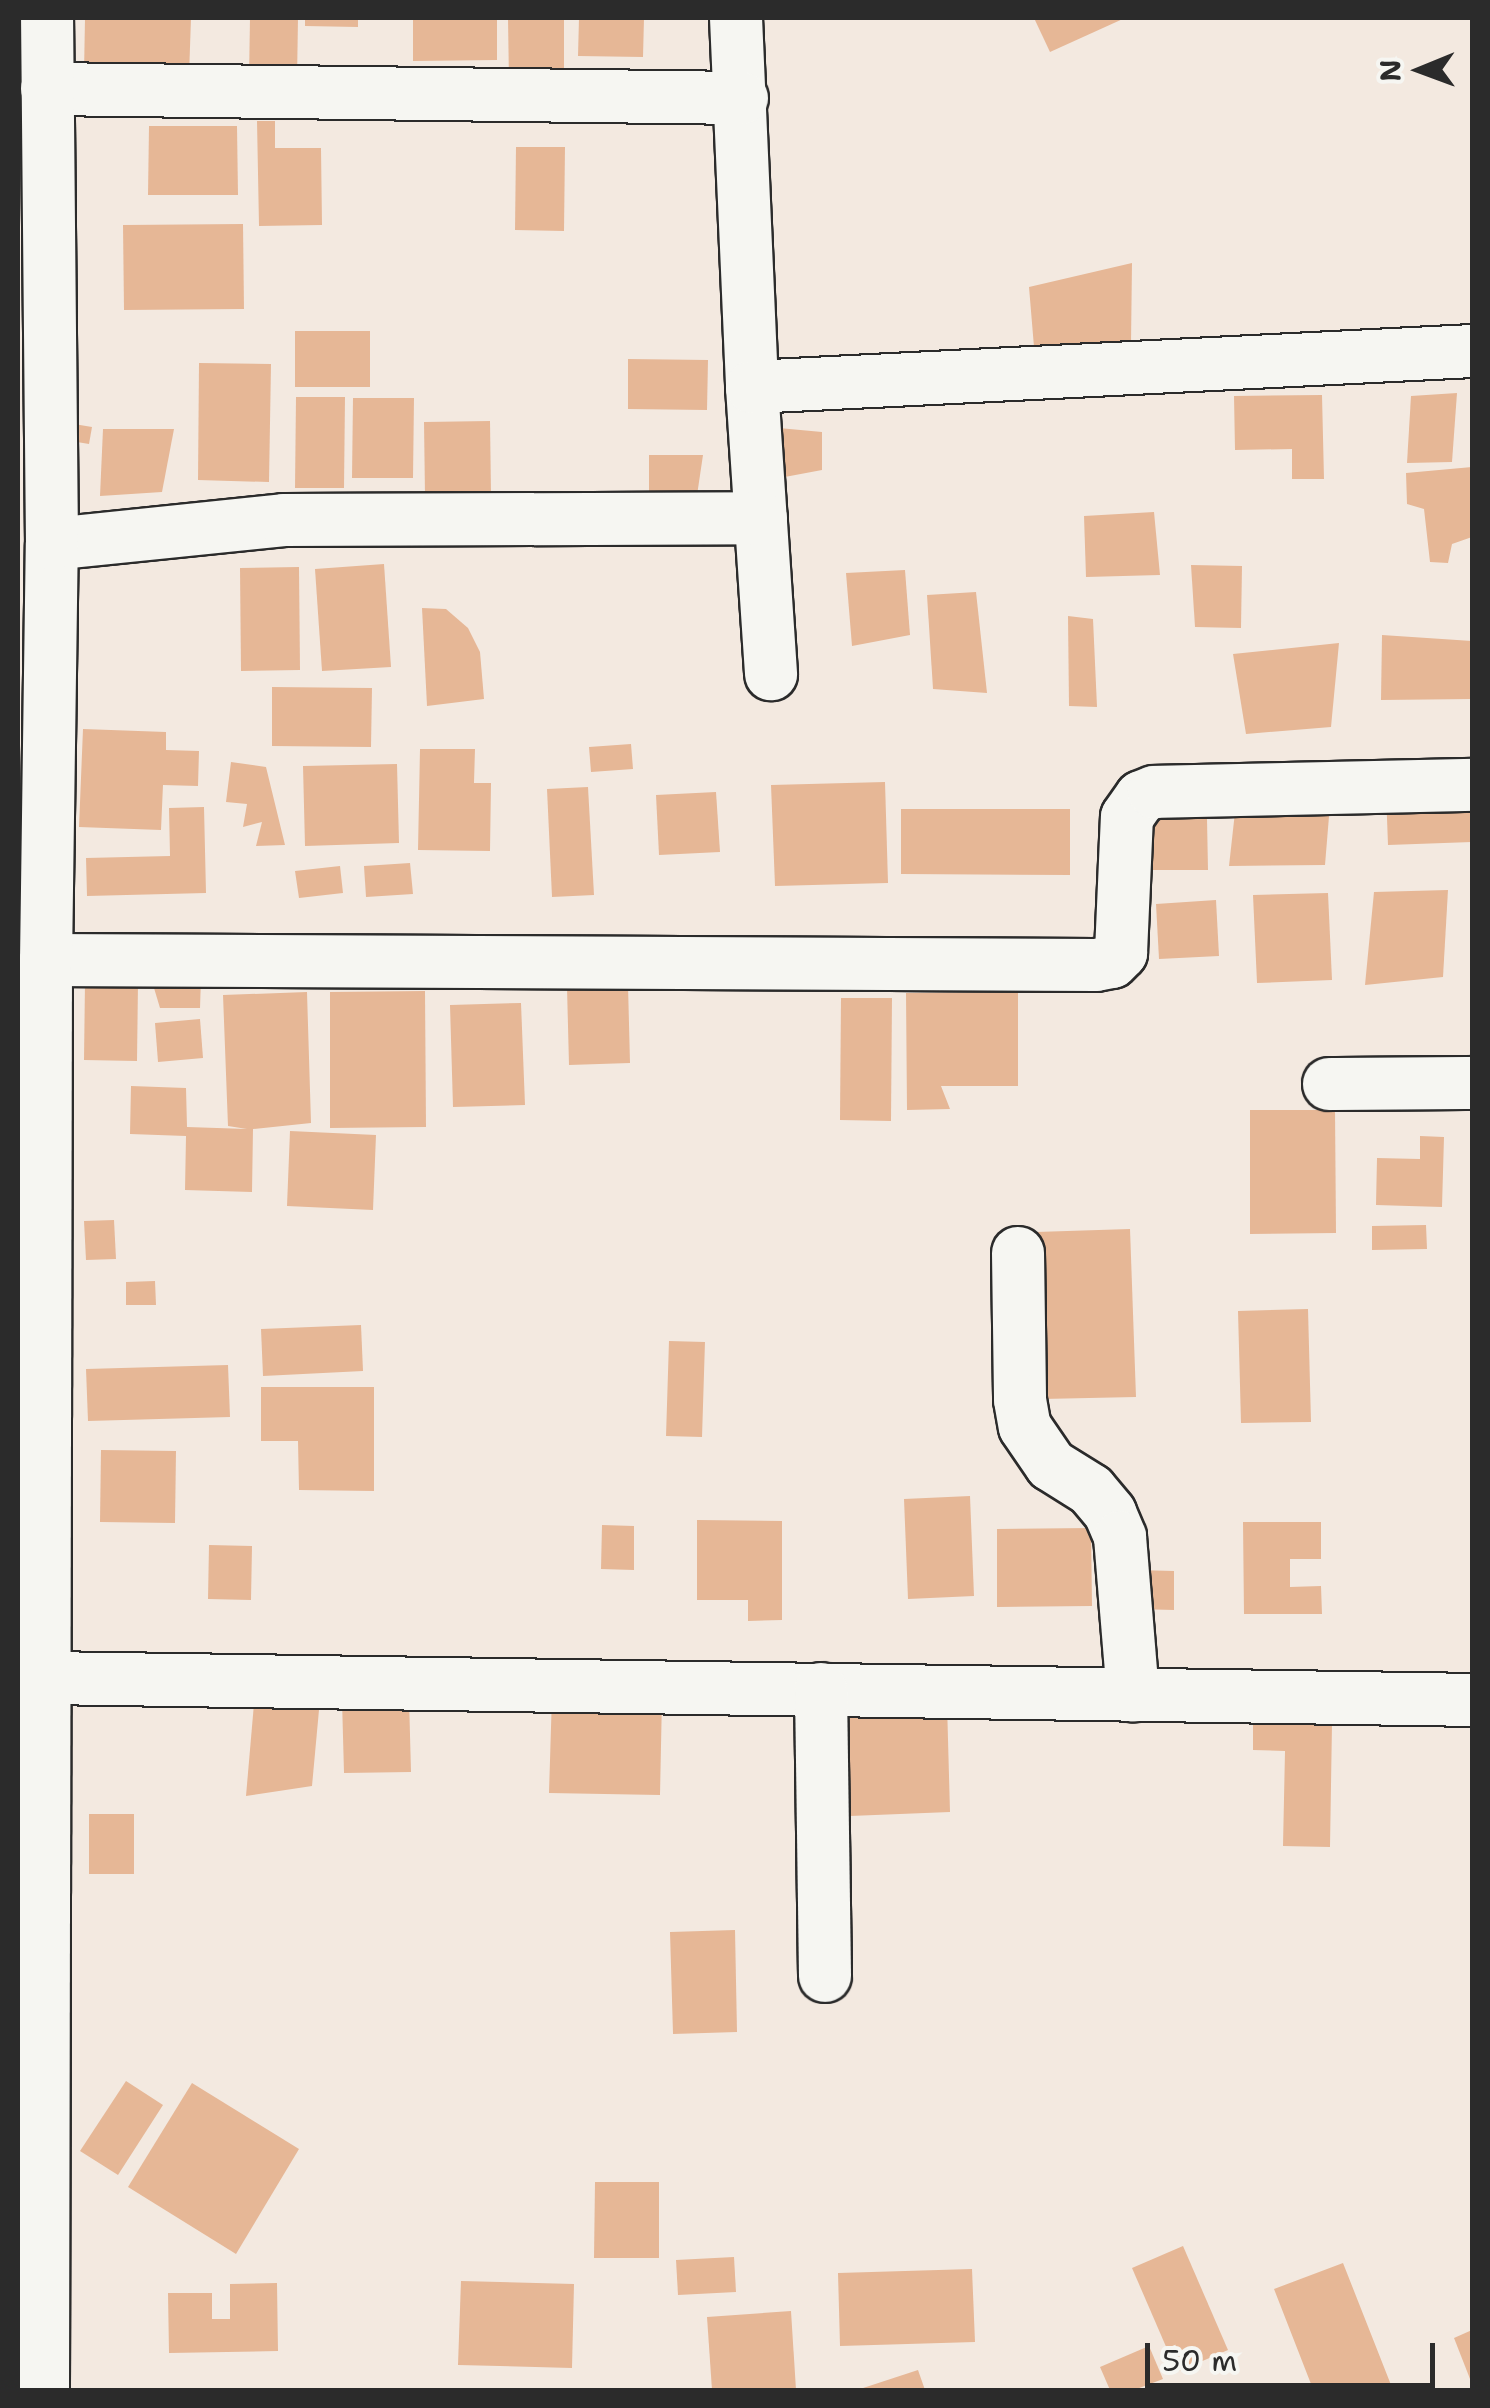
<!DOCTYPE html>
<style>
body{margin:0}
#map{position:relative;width:1490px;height:2408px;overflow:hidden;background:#f3e9e0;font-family:"Shantell Sans",sans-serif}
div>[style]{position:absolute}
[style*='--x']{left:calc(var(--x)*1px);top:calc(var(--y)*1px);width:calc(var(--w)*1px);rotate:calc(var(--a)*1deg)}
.building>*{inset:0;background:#e6b796}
.roads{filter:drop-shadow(2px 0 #2b2b2b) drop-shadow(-2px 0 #2b2b2b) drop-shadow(0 2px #2b2b2b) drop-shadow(0 -2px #2b2b2b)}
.minor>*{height:52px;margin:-26px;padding:0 26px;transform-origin:26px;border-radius:26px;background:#f6f6f2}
span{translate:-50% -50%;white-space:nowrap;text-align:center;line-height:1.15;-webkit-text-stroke:8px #f6f6f2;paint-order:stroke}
.frame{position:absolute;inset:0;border:20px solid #2b2b2b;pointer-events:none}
.north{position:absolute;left:1370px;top:20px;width:100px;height:100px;-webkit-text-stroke:8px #f6f6f2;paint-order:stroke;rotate:269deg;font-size:28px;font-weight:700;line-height:40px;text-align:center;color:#2b2b2b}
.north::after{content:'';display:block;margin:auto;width:35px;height:45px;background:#2b2b2b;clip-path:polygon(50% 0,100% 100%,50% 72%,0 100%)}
.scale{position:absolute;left:1145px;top:2343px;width:290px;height:45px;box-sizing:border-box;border:5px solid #2b2b2b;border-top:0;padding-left:12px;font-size:30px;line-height:35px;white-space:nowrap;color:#2b2b2b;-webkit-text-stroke:8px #f6f6f2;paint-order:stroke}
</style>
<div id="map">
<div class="building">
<i style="clip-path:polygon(85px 18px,191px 18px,189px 76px,84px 73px)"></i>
<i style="clip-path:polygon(250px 18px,298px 18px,297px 80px,249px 79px)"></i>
<i style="clip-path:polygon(305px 18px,358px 18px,358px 27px,305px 26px)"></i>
<i style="clip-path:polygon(413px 18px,497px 18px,497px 60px,413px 61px)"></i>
<i style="clip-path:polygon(508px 18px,564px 18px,564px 83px,509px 83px)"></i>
<i style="clip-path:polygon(579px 18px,644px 18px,643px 57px,578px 56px)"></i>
<i style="clip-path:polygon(1034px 18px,1125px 18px,1050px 52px)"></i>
<i style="clip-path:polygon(257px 121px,275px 121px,275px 148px,321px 148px,322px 225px,259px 226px)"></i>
<i style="clip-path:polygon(149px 126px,237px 126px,238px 195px,148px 195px)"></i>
<i style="clip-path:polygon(516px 147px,565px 147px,564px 231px,515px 230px)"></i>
<i style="clip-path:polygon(243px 224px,244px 309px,124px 310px,123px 225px)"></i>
<i style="clip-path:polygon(1132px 263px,1131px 343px,1034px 347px,1029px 287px)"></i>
<i style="clip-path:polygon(295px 331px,370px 331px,370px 387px,295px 387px)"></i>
<i style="clip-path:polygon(628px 359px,708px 360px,707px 410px,628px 409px)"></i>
<i style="clip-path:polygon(199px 363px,271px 364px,269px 482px,198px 480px)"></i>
<i style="clip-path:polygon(1457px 393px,1452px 462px,1407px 463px,1411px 396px)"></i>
<i style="clip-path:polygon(1322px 395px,1324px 479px,1292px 479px,1292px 449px,1235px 450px,1234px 396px)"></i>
<i style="clip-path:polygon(296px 397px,345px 397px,344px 488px,295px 488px)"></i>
<i style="clip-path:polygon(353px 398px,414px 398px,413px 478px,352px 478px)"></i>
<i style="clip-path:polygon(490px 421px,491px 495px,425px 496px,424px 422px)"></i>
<i style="clip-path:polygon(68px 423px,92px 427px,89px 444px,65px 440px)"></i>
<i style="clip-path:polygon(768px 427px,822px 432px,822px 470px,774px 479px)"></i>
<i style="clip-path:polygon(103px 429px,174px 429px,162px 492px,100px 496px)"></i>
<i style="clip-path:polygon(649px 455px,703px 455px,696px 502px,649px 502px)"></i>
<i style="clip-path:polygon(1472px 467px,1472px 537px,1452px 544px,1448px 563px,1430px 562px,1424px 509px,1407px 504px,1406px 473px)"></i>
<i style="clip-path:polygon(1154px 512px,1160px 575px,1086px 577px,1084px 516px)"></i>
<i style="clip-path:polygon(384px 564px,391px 667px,322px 671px,315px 569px)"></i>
<i style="clip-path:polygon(1191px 565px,1242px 566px,1241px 628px,1195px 627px)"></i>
<i style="clip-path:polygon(299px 567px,300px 670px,241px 671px,240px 568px)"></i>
<i style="clip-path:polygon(905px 570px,910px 635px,852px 646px,846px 573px)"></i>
<i style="clip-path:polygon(976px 592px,987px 693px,933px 689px,927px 595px)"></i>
<i style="clip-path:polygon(422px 608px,446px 609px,468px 628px,480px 652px,484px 699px,427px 706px)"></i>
<i style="clip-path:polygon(1068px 616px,1093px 619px,1097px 707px,1069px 706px)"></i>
<i style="clip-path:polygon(1382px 635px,1472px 641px,1472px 699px,1381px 700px)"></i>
<i style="clip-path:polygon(1339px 643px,1331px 727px,1246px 734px,1233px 654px)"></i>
<i style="clip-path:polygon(272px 687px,372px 688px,371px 747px,272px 746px)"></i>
<i style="clip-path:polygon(83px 729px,166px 732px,166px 750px,199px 751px,198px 786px,163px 785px,161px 830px,79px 827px)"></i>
<i style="clip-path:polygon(631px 744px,633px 769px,591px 772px,589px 747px)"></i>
<i style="clip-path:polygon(420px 749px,475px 749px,474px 783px,491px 783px,490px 851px,418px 850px)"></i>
<i style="clip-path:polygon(231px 762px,266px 767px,285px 845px,256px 846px,262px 822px,243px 827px,247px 804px,226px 802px)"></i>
<i style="clip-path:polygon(397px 764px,399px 843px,305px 846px,303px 766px)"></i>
<i style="clip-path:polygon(885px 782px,888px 883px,775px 886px,771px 785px)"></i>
<i style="clip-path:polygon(588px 787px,594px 895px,552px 897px,547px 789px)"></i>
<i style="clip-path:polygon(1472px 789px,1472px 842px,1388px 845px,1386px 792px)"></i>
<i style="clip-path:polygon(716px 792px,720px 852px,659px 855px,656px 795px)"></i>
<i style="clip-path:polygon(1331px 792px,1325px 865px,1229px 866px,1237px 794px)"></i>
<i style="clip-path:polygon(204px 807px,206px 893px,87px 896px,86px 858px,170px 856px,169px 808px)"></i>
<i style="clip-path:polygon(901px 809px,1070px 809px,1070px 875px,901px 874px)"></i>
<i style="clip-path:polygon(1143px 819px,1207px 819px,1208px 870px,1143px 870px)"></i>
<i style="clip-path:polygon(410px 863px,413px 894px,366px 897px,364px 866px)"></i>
<i style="clip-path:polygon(340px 866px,343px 893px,299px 898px,295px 871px)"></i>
<i style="clip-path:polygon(1448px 890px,1443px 977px,1365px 985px,1374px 892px)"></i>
<i style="clip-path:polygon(1328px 893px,1332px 980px,1257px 983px,1253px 895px)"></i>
<i style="clip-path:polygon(1216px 900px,1219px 956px,1159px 959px,1156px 904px)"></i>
<i style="clip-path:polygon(151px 978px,201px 978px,200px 1008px,160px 1008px)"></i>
<i style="clip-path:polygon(85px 982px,138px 983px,137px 1061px,84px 1060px)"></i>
<i style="clip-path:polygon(628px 985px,630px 1063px,569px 1065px,567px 987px)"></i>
<i style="clip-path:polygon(425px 991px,426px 1127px,330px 1128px,330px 992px)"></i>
<i style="clip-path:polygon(307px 992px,311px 1123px,253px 1129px,252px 1192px,185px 1190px,186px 1136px,130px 1134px,131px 1086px,186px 1088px,187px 1127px,247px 1129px,228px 1126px,223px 995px)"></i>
<i style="clip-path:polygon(1018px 992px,1018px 1086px,941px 1086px,950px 1109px,907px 1110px,906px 993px)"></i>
<i style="clip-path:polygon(841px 998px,892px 998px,891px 1121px,840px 1120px)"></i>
<i style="clip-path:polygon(521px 1003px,525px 1105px,453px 1107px,450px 1005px)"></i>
<i style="clip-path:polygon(200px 1019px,203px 1058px,158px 1062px,155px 1023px)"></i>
<i style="clip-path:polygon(1250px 1110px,1335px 1110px,1336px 1233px,1250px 1234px)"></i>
<i style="clip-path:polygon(290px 1131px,376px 1135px,373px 1210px,287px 1206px)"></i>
<i style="clip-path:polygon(1420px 1136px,1444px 1137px,1442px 1207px,1376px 1205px,1377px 1158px,1420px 1159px)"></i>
<i style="clip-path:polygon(114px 1220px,116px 1259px,86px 1260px,84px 1221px)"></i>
<i style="clip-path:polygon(1426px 1225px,1427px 1249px,1372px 1250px,1372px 1226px)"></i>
<i style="clip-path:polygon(1130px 1229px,1136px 1397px,1042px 1399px,1036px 1232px)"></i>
<i style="clip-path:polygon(155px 1281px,156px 1305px,126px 1305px,126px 1282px)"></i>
<i style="clip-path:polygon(1308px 1309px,1311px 1422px,1241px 1423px,1238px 1311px)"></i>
<i style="clip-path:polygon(361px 1325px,363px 1371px,263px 1376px,261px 1329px)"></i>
<i style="clip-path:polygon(669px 1341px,705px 1342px,702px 1437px,666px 1436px)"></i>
<i style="clip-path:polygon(228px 1365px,230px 1417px,88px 1421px,86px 1369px)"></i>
<i style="clip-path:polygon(261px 1387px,374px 1387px,374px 1491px,299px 1490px,298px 1441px,261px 1441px)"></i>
<i style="clip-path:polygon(101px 1450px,176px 1451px,175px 1523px,100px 1522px)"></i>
<i style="clip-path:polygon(970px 1496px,974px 1596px,908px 1599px,904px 1499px)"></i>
<i style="clip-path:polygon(697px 1520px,782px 1521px,782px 1620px,748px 1621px,748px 1600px,697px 1600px)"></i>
<i style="clip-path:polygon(1243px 1522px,1321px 1522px,1321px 1559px,1290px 1559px,1290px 1587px,1321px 1586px,1322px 1614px,1244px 1614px)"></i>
<i style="clip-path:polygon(602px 1525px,634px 1526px,634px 1570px,601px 1569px)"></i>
<i style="clip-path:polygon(1091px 1528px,1092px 1606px,997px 1607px,997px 1529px)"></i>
<i style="clip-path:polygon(209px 1545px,252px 1546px,251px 1600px,208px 1599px)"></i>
<i style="clip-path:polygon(1136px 1570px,1174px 1571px,1174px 1610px,1136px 1609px)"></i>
<i style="clip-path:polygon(255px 1692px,320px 1699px,312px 1786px,246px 1796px)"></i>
<i style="clip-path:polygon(552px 1695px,662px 1698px,660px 1795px,549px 1793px)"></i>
<i style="clip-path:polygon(409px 1698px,411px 1772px,344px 1773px,342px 1700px)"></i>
<i style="clip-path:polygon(947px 1703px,950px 1812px,850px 1816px,846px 1707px)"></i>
<i style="clip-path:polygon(1253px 1722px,1332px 1724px,1330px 1847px,1283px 1846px,1285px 1751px,1253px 1750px)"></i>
<i style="clip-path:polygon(89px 1814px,134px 1814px,134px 1874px,89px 1874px)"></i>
<i style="clip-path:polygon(735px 1930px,737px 2032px,673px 2034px,670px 1932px)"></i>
<i style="clip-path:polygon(126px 2081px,163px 2105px,118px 2175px,80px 2151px)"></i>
<i style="clip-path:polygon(192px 2083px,299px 2149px,236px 2254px,128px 2187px)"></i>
<i style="clip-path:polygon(595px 2182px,659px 2182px,659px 2258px,594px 2258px)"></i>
<i style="clip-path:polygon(1183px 2246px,1228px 2350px,1177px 2372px,1132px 2268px)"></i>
<i style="clip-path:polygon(734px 2257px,736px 2292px,678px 2295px,676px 2260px)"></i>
<i style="clip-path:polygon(1343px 2263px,1393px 2390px,1296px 2390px,1311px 2384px,1274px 2289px)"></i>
<i style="clip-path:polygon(972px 2269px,975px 2342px,840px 2346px,838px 2273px)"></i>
<i style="clip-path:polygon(461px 2281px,574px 2284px,572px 2368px,458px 2365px)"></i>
<i style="clip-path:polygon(277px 2283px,278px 2351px,169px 2353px,168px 2293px,212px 2293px,212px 2319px,230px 2319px,230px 2284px)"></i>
<i style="clip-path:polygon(791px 2311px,796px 2390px,712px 2390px,707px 2317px)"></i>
<i style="clip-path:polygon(1472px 2330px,1472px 2384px,1454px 2338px)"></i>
<i style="clip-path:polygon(1149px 2346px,1163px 2379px,1134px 2390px,1110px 2390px,1100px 2367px)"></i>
<i style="clip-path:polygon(918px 2370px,925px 2390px,857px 2390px)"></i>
</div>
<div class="roads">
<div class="minor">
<i style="--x:736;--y:18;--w:369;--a:87.5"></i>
<i style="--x:752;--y:387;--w:288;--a:86.2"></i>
<i style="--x:47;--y:89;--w:695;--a:0.74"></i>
<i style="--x:752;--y:387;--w:721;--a:-2.86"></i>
<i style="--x:52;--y:544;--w:233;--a:-5.9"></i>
<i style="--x:284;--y:520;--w:477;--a:-0.2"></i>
<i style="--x:46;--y:960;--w:1050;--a:0.27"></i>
<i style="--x:1096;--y:965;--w:16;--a:-11"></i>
<i style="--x:1112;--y:962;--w:13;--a:-45"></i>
<i style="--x:1121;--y:953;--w:136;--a:-87.5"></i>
<i style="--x:1127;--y:817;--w:24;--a:-55"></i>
<i style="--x:1141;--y:797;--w:14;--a:-21"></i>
<i style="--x:1154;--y:792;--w:318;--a:-1.3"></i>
<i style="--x:1329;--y:1084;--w:143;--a:-0.4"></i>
<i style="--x:1018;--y:1253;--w:147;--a:89.2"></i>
<i style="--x:1020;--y:1400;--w:27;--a:80"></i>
<i style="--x:1025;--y:1427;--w:46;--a:55.6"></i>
<i style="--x:1051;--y:1465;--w:47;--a:32"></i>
<i style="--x:1091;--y:1490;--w:30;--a:50"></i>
<i style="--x:1110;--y:1513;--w:26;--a:67"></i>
<i style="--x:1120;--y:1537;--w:159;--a:85.3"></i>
<i style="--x:46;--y:1678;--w:1426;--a:0.88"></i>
<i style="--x:821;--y:1689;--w:287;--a:89.2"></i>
<i style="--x:43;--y:2390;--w:1430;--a:-89.88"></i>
<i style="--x:46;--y:960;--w:416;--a:-89.2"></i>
<i style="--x:52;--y:544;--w:526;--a:-90.54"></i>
</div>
</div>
<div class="frame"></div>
<div class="north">N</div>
<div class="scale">50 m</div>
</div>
